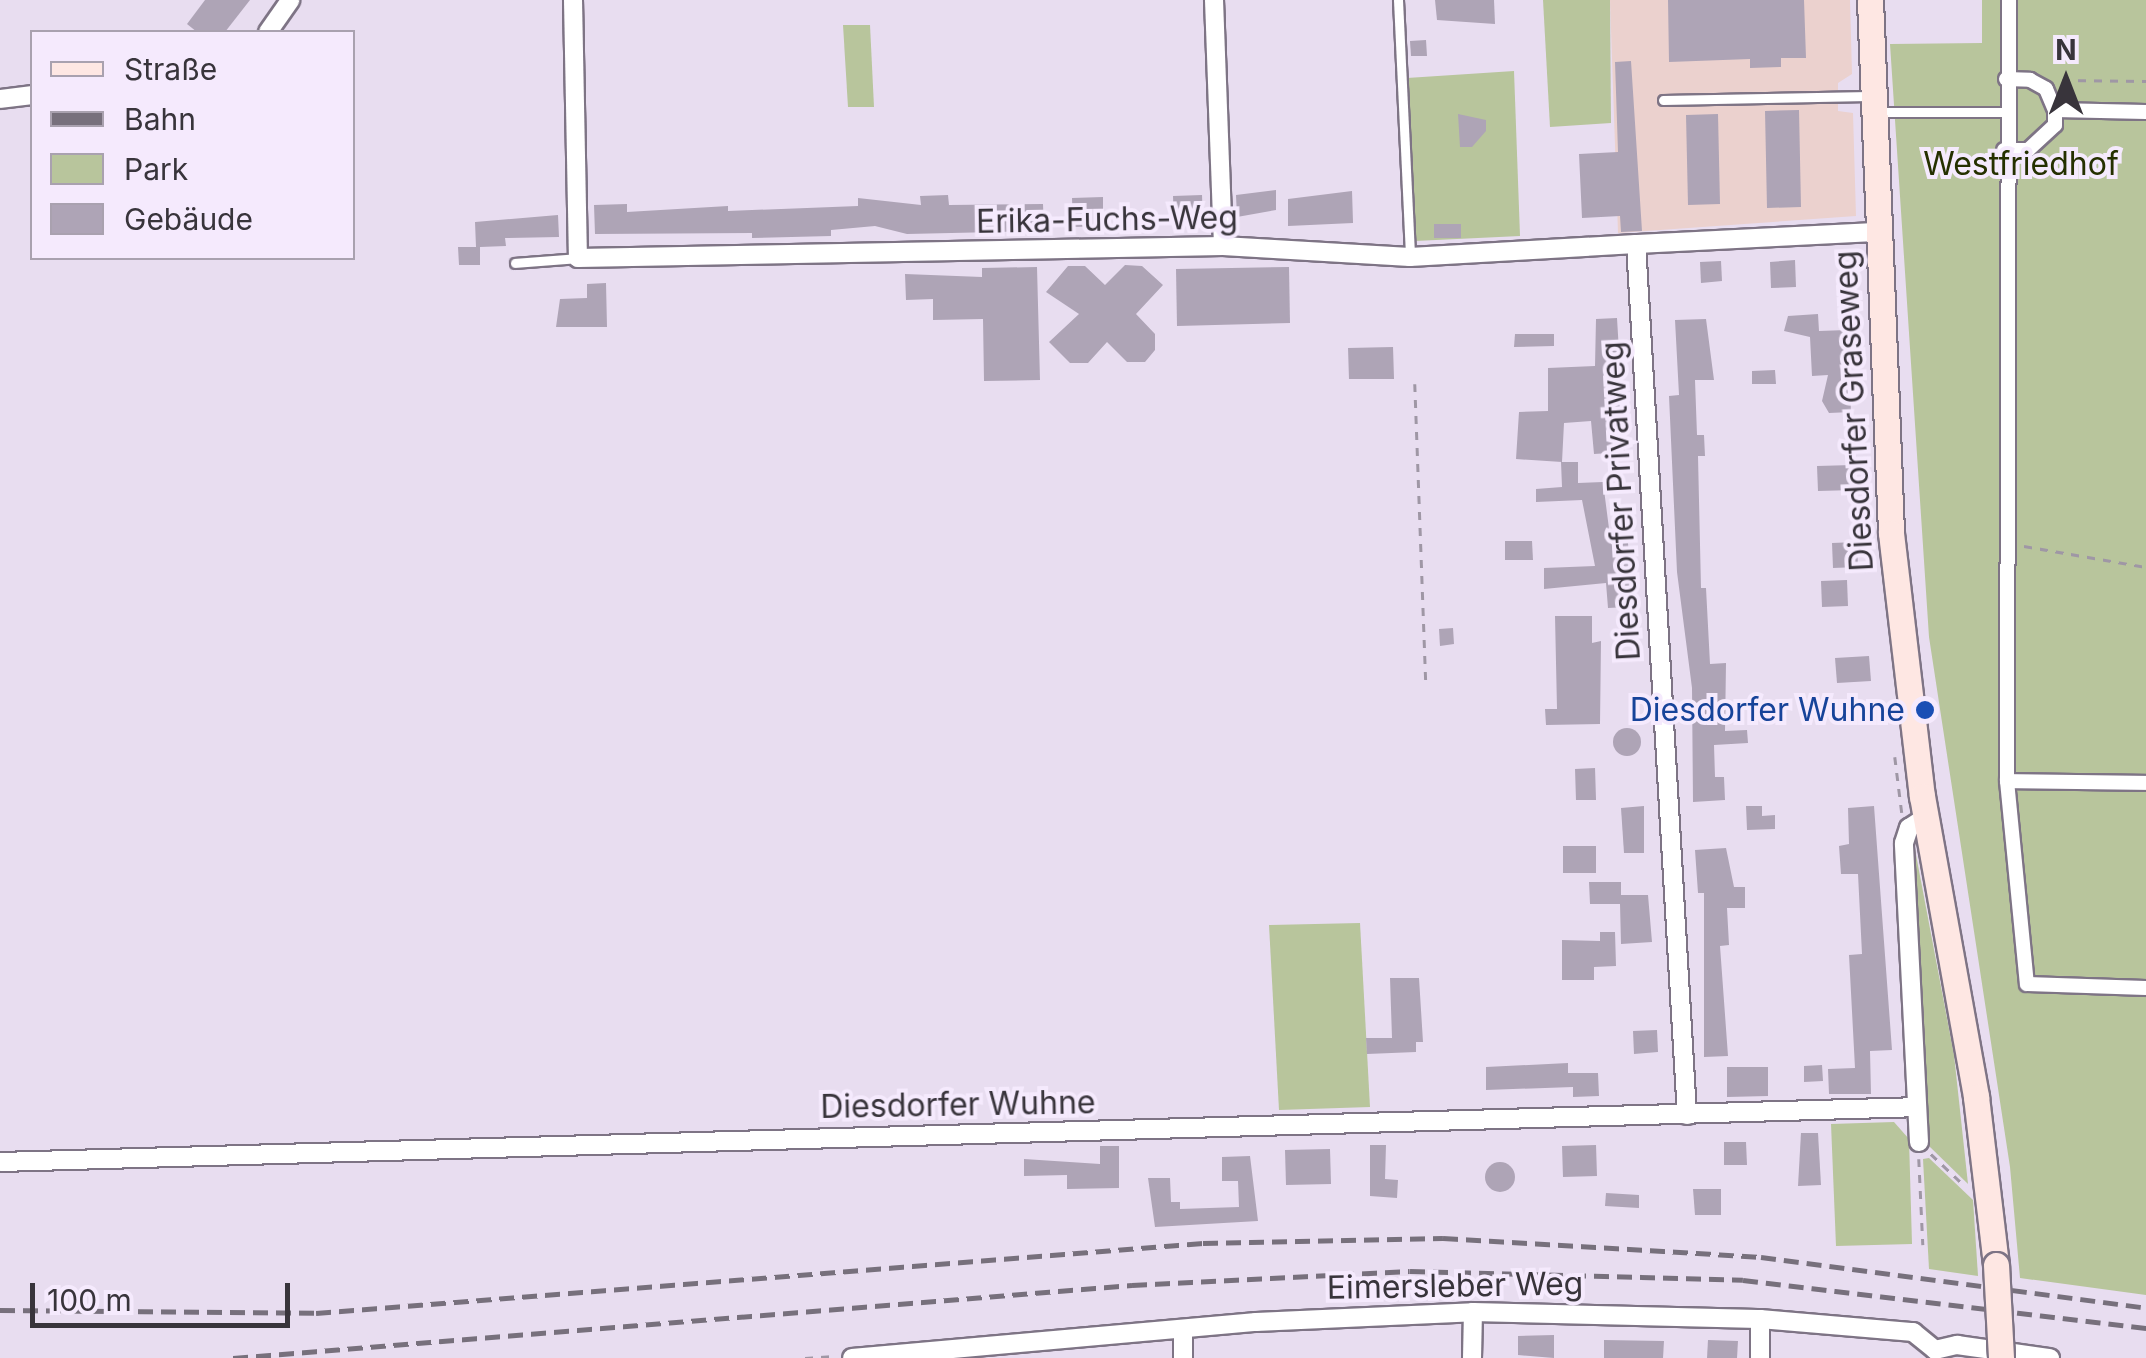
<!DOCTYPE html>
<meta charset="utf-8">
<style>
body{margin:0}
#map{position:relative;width:2146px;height:1358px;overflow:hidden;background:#e8ddf0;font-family:Inter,sans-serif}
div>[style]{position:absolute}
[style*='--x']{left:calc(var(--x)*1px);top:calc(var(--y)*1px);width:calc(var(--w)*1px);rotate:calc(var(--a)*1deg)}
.commercial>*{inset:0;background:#ebd1ce}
.green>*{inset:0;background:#b8c59c}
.building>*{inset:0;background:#aea4b6}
.round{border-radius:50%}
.path>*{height:2.5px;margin-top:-1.25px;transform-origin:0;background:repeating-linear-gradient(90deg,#9f97a5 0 8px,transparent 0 16px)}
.roads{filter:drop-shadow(2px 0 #7e7485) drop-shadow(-2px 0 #7e7485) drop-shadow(0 2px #7e7485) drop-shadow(0 -2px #7e7485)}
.service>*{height:9px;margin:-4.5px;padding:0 4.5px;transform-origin:4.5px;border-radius:4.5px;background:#fff}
.pedestrian>*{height:14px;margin:-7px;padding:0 7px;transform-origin:7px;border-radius:7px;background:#fff}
.minor>*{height:18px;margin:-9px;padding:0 9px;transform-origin:9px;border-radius:9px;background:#fff}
.secondary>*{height:25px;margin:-12.5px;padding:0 12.5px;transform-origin:12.5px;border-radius:12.5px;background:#fee7e3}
.rail>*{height:5px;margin-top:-2.5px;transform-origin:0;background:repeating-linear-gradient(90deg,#77707c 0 15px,transparent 0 23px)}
.bridges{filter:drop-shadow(2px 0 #7e7485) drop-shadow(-2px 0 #7e7485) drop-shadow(0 2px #7e7485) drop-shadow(0 -2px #7e7485)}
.secondary-bridge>*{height:25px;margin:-12.5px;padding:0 12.5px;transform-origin:12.5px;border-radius:12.5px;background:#fee7e3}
.dots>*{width:28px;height:28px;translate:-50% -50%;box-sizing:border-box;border:5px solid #f5eafd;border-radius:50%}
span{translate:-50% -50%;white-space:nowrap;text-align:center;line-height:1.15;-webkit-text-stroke:8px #f5eafd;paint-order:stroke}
.park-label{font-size:32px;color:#253000}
.street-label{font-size:32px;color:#38343b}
.transit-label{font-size:32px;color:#164399}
.right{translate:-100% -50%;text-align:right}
.legend{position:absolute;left:30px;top:30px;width:325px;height:230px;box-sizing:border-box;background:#f5eafd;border:2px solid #a9a1af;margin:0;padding:12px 18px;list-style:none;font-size:30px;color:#38343b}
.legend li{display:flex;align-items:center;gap:20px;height:50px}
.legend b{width:50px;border:2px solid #a9a1af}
.north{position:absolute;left:2016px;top:30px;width:100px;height:100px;-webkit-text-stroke:8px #f5eafd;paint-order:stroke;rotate:0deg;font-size:28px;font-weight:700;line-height:40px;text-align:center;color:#38343b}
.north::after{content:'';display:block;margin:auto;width:35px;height:45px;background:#38343b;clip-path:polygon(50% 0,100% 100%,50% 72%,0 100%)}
.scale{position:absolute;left:30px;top:1283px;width:260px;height:45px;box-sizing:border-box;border:5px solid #38343b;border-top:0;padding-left:12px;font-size:30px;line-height:35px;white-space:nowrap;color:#38343b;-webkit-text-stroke:8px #f5eafd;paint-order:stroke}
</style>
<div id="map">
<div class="commercial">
<i style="clip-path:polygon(1610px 0,1850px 0,1852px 74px,1838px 83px,1838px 111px,1853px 113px,1856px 216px,1618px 233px)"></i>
</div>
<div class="green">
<i style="clip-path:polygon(1543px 0,1610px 0,1611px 123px,1550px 127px)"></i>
<i style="clip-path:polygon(1982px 0,2146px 0,2146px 1295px,2020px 1278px,2010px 1167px,1929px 637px,1890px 44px,1982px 43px)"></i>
<i style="clip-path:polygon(843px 25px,870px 25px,874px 107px,848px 107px)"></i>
<i style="clip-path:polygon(1514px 71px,1520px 236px,1415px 241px,1407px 78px)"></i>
<i style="clip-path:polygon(1913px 839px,1954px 1055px,1968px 1184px,1929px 1146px)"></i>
<i style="clip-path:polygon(1360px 923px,1370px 1107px,1279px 1110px,1269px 925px)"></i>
<i style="clip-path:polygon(1894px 1122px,1909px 1139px,1912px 1244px,1836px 1246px,1831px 1124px)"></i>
<i style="clip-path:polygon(1929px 1158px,1973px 1200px,1978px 1276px,1929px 1269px,1923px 1159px)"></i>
</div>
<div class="building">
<i style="clip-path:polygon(205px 0,250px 0,225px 32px,197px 32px,187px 24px)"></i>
<i style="clip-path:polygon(1435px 0,1494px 0,1495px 24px,1437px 20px)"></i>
<i style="clip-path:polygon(1668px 0,1804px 0,1806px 58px,1781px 58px,1781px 67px,1750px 68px,1750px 59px,1669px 62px)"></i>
<i style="clip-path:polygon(1426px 40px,1427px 56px,1411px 56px,1410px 41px)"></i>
<i style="clip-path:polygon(1631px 61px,1642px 231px,1621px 232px,1620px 216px,1582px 218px,1579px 154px,1618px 152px,1615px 62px)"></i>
<i style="clip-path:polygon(1799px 110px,1801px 207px,1767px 208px,1765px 111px)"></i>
<i style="clip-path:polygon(1458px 114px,1486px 120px,1486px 131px,1472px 147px,1460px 147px)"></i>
<i style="clip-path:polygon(1718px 114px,1720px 204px,1688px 205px,1686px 115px)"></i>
<i style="clip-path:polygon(1276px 190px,1276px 210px,1237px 217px,1236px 195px)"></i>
<i style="clip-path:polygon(1352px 191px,1353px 223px,1288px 226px,1288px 199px)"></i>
<i style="clip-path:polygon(948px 195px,949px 205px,1043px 204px,1044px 231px,907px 234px,875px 226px,831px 230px,831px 236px,752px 238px,752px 233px,595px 234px,594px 205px,627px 204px,627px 212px,728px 206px,728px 211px,858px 206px,858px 198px,921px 205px,920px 196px)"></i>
<i style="clip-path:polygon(1202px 195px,1203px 223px,1174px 223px,1173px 196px)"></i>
<i style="clip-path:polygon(1103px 197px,1103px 226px,1073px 227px,1072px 198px)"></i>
<i style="clip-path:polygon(558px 215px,559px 237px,505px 238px,506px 246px,480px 247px,480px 265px,459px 265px,458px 247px,476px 247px,475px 222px)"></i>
<i style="clip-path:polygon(1434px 224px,1461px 224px,1461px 238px,1434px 238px)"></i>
<i style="clip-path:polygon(1795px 260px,1796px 287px,1771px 288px,1770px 262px)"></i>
<i style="clip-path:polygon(1721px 261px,1722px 281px,1701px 283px,1700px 262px)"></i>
<i style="clip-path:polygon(1125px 265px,1142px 266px,1163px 285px,1136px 314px,1155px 334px,1155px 350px,1145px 362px,1127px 362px,1107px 342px,1088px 363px,1070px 363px,1049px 342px,1079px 314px,1046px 292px,1068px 266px,1085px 266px,1105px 285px)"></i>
<i style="clip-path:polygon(1037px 267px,1040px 380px,984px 381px,983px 319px,933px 320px,933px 299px,906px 300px,905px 274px,982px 277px,982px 268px)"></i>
<i style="clip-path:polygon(1289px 267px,1290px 323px,1177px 326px,1176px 269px)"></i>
<i style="clip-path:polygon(606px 283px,607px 327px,556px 327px,560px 299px,587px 298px,587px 284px)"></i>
<i style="clip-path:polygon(1818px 314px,1819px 331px,1847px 330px,1851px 412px,1829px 413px,1822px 401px,1828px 375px,1812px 376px,1810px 337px,1784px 331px,1788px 316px)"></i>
<i style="clip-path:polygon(1617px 318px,1625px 452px,1594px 454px,1591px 421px,1564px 423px,1562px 462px,1516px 459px,1519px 412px,1548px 411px,1548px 368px,1595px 366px,1596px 319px)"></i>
<i style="clip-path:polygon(1706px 319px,1714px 380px,1695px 380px,1697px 435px,1704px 435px,1705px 456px,1698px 456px,1701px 588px,1706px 588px,1710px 664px,1726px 663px,1725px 731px,1747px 730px,1748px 743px,1714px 745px,1715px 777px,1724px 777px,1725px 800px,1693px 802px,1692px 688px,1677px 572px,1669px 396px,1679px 395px,1675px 320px)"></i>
<i style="clip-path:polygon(1515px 334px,1554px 334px,1554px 346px,1514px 347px)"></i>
<i style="clip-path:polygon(1393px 347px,1394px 379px,1349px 379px,1348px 348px)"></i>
<i style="clip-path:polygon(1775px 370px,1776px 384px,1752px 384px,1752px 371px)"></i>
<i style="clip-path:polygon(1561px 462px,1578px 462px,1578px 483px,1603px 482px,1611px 544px,1628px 543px,1632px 601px,1627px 607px,1608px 608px,1606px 583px,1544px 589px,1544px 568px,1595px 566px,1582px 500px,1536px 502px,1536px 489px,1562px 487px)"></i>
<i style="clip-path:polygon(1853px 465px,1854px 490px,1818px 491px,1817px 466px)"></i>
<i style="clip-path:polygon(1505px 541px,1532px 541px,1533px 560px,1505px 560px)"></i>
<i style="clip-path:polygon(1857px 542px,1858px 567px,1833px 568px,1832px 543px)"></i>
<i style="clip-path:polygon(1847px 580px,1848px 606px,1822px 607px,1821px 581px)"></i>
<i style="clip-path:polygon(1555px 616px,1592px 616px,1592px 643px,1601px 641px,1600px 724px,1546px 725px,1545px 709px,1557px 709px)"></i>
<i style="clip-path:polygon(1453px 628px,1454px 644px,1440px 646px,1439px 629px)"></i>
<i style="clip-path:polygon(1869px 656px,1871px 681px,1837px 683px,1835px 658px)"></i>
<i class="round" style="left:1613px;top:728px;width:28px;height:28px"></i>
<i style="clip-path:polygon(1595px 768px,1596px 800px,1576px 800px,1575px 769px)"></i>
<i style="clip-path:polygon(1644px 806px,1644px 853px,1624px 853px,1621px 808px)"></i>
<i style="clip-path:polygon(1746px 806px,1762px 806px,1762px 816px,1775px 815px,1775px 829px,1747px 830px)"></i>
<i style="clip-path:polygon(1874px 806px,1892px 1050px,1870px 1051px,1871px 1094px,1829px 1094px,1828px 1069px,1855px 1068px,1849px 955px,1862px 954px,1858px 874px,1841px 874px,1839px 846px,1849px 844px,1848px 808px)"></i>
<i style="clip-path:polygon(1563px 846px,1596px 846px,1596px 873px,1563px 873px)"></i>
<i style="clip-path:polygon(1726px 848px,1734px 887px,1745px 887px,1745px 908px,1727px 908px,1729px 945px,1720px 946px,1728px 1056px,1704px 1057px,1704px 893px,1698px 893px,1695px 850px)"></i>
<i style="clip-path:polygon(1589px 882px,1621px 882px,1621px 895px,1648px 895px,1652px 942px,1621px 944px,1620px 904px,1590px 904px)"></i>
<i style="clip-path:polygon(1600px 932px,1615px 932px,1616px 966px,1594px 967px,1594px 980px,1562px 980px,1562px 940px,1600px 941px)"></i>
<i style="clip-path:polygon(1390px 978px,1419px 978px,1423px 1042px,1416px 1042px,1416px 1052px,1367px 1054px,1366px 1038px,1392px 1038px)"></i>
<i style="clip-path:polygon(1657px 1030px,1658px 1052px,1634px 1054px,1633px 1031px)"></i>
<i style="clip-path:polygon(1568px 1063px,1568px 1073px,1598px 1073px,1599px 1096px,1573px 1097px,1573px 1087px,1486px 1090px,1486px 1067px)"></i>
<i style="clip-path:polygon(1822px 1065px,1823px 1081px,1804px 1082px,1804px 1066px)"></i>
<i style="clip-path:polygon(1727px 1067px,1768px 1067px,1768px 1096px,1727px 1097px)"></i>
<i style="clip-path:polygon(1801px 1133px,1818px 1133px,1821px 1185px,1798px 1186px)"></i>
<i style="clip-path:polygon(1724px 1142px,1746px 1142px,1747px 1165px,1724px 1165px)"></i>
<i style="clip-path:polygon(1370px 1145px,1386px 1145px,1385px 1179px,1398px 1180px,1397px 1198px,1370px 1196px)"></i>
<i style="clip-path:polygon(1596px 1145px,1597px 1176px,1563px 1177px,1562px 1146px)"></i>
<i style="clip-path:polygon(1100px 1146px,1119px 1146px,1119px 1188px,1067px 1189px,1067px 1175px,1024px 1176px,1024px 1159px,1100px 1164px)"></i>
<i style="clip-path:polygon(1330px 1149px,1331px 1184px,1286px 1185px,1285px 1150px)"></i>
<i style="clip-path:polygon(1250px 1156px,1258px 1221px,1155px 1227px,1148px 1178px,1170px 1178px,1171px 1202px,1180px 1202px,1180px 1209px,1239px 1207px,1238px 1181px,1222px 1181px,1222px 1157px)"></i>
<i class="round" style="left:1485px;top:1162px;width:30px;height:30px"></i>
<i style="clip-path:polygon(1693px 1189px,1721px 1189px,1721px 1215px,1695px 1215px)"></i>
<i style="clip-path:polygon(1606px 1193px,1639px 1195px,1639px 1208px,1605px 1206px)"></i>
<i style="clip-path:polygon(1554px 1335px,1554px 1358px,1518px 1355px,1518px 1336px)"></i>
<i style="clip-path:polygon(1604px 1340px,1664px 1341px,1663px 1358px,1604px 1358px)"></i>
<i style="clip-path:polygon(1708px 1340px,1738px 1341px,1737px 1358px,1707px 1358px)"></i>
</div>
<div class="path">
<i style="--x:2062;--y:80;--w:84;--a:0.7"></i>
<i style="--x:1415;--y:384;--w:302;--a:87.9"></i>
<i style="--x:2024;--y:546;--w:124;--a:9.8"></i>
<i style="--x:1895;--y:757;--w:56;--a:82.9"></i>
<i style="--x:1931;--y:1154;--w:48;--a:43.3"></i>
<i style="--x:1919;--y:1159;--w:86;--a:87.3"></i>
<i style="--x:805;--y:1358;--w:29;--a:-4"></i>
</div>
<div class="roads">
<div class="service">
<i style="--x:1398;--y:0;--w:257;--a:87.3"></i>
<i style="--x:1663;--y:100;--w:206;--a:-1.1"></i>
<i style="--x:1875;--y:112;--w:129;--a:0"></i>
<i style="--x:515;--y:263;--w:63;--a:-4.5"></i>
</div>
<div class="pedestrian">
<i style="--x:2009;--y:0;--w:781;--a:90.15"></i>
<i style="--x:2007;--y:781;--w:204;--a:84.4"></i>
<i style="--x:2027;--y:984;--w:119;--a:1.9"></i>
<i style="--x:2006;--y:79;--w:24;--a:2"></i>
<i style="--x:2030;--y:80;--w:18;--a:29"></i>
<i style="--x:2046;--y:89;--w:23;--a:67"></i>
<i style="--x:2055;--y:110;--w:91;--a:1.3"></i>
<i style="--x:2004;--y:150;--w:24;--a:0"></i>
<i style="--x:2028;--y:150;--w:37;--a:-43"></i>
<i style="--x:2055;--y:125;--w:15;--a:-90"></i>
<i style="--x:2007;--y:781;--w:139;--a:0.8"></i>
</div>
<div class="minor">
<i style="--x:573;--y:0;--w:258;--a:88.9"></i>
<i style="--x:578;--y:258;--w:645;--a:-1.07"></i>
<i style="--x:1223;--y:246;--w:187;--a:3.4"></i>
<i style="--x:1410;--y:257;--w:226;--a:-3.3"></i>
<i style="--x:1214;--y:0;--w:246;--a:87.9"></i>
<i style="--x:268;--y:32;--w:39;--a:-55"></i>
<i style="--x:0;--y:99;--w:32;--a:-7"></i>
<i style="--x:1687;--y:1115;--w:872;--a:-93.35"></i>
<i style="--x:1636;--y:244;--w:240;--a:-2.9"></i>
<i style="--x:1919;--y:1142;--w:299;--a:-92.9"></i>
<i style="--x:1904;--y:843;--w:16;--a:-72"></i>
<i style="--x:1909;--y:828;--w:20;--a:-33"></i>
<i style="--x:0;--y:1162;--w:1917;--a:-1.64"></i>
<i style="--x:1760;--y:1319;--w:39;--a:90"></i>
<i style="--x:852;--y:1358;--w:406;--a:-5.1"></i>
<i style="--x:1256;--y:1322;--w:217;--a:-2.6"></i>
<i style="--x:1473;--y:1312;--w:287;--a:1.4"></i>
<i style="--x:1760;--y:1319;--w:154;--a:4.9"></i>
<i style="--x:1913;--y:1332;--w:28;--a:39"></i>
<i style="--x:1935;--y:1350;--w:23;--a:-13"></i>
<i style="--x:1957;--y:1345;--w:94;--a:8"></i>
<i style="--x:1183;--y:1358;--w:29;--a:-90"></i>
<i style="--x:1472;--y:1358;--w:46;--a:-88.8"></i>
</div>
<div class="secondary">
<i style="--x:1870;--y:0;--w:533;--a:87.74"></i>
<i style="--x:1891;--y:533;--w:265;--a:83.3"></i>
<i style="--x:1922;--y:796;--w:306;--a:79.8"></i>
<i style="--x:1976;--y:1097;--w:169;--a:83.2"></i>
</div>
</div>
<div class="rail">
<i style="--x:0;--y:1310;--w:316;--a:0.5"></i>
<i style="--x:316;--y:1313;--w:890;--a:-4.51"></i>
<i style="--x:1203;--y:1243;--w:240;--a:-1.2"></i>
<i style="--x:1443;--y:1238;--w:319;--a:3.4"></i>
<i style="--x:1761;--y:1257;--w:388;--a:7.5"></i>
<i style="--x:233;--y:1358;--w:902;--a:-4.64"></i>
<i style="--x:1132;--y:1285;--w:278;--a:-2.9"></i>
<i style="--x:1410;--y:1271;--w:333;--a:1.5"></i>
<i style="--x:1743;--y:1280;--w:406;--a:6.8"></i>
</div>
<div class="bridges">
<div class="secondary-bridge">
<i style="--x:1996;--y:1265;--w:93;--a:86.9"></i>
</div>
</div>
<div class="dots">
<i style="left:1925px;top:710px;background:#1a4fb4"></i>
</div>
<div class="park-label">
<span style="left:2021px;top:164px">Westfriedhof</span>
</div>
<div class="street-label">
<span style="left:1107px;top:220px;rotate:-1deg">Erika-Fuchs-Weg</span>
<span style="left:1854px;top:411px;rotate:-93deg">Diesdorfer Graseweg</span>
<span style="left:1621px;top:501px;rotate:-93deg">Diesdorfer Privatweg</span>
<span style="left:958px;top:1105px;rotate:-1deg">Diesdorfer Wuhne</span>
<span style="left:1455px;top:1286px;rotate:-1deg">Eimersleber Weg</span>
</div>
<div class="transit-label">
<span class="right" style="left:1905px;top:710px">Diesdorfer Wuhne</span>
</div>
<ul class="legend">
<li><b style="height:12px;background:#fee7e3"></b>Straße</li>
<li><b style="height:12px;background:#77707c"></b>Bahn</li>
<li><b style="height:28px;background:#b8c59c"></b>Park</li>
<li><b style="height:28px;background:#aea4b6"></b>Gebäude</li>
</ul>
<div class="north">N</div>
<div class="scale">100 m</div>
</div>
